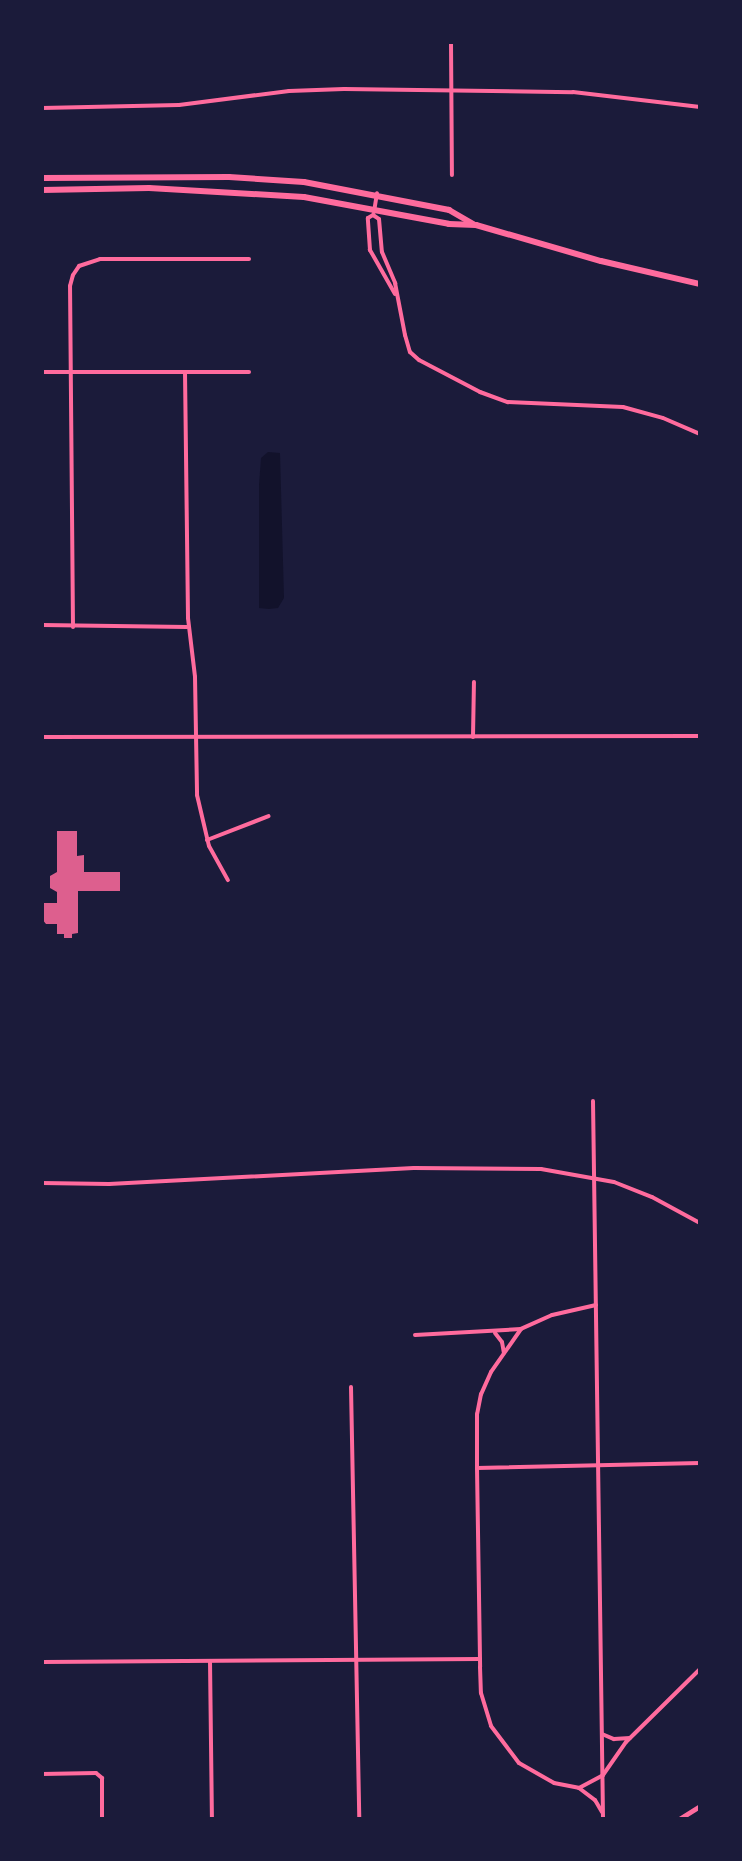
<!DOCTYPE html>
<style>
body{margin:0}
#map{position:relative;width:742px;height:1861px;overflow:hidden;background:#1b1b3a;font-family:"Sofia Sans Condensed",sans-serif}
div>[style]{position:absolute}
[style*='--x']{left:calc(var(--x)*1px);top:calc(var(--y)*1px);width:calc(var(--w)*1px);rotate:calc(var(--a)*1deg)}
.water>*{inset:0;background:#12122b}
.building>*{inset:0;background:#dd5f8e}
.minor>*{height:4px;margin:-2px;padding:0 2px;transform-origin:2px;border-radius:2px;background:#ff6b9d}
.tertiary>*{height:5px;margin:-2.5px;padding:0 2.5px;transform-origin:2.5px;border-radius:2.5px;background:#ff6b9d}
.primary>*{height:6px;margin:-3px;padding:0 3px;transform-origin:3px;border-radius:3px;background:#ff6b9d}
span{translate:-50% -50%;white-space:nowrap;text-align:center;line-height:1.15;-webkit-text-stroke:6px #1b1b3a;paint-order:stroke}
.frame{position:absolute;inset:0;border:44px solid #1b1b3a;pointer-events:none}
</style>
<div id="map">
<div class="water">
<i style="clip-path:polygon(268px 452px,280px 453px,284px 598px,278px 608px,269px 609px,259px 608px,259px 485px,261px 458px)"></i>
</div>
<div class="building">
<i style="clip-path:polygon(57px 831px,77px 831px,77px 856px,84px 855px,84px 872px,120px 872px,120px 891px,78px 891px,78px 933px,72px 934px,72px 938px,64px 938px,64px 934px,57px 934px,57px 924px,46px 924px,42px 919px,42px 903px,57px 903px,57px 892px,50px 888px,50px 876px,57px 872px)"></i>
</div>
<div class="minor">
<i style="--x:451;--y:42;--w:133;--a:89.6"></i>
<i style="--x:42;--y:108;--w:137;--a:-1.3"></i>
<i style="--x:179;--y:105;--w:111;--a:-7.3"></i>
<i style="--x:289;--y:91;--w:55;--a:-2.1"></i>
<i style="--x:344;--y:89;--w:229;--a:0.8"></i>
<i style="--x:573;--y:92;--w:128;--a:6.7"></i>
<i style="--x:374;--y:212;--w:19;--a:-81"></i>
<i style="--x:395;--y:294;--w:51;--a:-119.6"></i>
<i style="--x:370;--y:250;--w:32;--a:-94"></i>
<i style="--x:368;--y:218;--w:6;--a:-31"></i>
<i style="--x:373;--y:215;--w:7;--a:34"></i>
<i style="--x:379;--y:219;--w:33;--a:85"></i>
<i style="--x:382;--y:252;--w:34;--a:67"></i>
<i style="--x:395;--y:283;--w:53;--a:79.1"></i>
<i style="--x:405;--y:335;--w:18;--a:74"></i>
<i style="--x:410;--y:352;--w:12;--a:42"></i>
<i style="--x:419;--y:360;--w:69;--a:27.7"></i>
<i style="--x:480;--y:392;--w:30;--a:20"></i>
<i style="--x:508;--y:402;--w:115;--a:2.5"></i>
<i style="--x:623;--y:407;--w:41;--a:15.4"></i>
<i style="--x:663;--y:418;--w:40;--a:23.4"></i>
<i style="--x:42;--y:372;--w:207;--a:0"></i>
<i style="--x:185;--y:372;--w:246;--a:89.3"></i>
<i style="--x:188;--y:618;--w:59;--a:83.2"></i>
<i style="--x:195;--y:677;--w:118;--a:89"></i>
<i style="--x:197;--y:795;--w:52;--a:76.8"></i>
<i style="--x:209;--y:846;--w:39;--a:61"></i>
<i style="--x:42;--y:625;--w:145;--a:0.8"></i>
<i style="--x:73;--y:627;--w:341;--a:-90.5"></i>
<i style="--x:70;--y:286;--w:11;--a:-75"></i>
<i style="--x:73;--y:275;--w:11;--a:-56"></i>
<i style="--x:79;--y:266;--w:22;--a:-18"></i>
<i style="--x:100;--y:259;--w:149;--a:0"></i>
<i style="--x:42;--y:737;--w:658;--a:-0.09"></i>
<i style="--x:473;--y:737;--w:55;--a:-89"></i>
<i style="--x:207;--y:840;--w:66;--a:-21.2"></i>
<i style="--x:593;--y:1101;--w:718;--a:89.2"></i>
<i style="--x:42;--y:1183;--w:67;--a:0.9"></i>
<i style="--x:109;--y:1184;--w:305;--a:-3"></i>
<i style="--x:414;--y:1168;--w:127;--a:0.5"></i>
<i style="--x:541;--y:1169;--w:74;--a:10.1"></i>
<i style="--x:614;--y:1182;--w:41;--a:21.5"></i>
<i style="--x:652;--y:1197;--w:55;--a:28.4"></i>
<i style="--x:596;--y:1305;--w:45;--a:167.2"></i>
<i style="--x:552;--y:1315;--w:34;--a:156"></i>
<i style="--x:521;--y:1329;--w:52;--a:124.9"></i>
<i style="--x:491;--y:1372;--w:24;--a:114"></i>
<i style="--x:481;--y:1394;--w:20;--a:101"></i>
<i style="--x:477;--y:1414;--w:54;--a:90"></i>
<i style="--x:477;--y:1468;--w:199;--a:89.1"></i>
<i style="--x:480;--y:1667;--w:26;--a:88"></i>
<i style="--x:481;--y:1693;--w:34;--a:73"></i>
<i style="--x:491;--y:1726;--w:46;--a:52.9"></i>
<i style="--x:519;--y:1763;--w:40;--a:29.7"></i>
<i style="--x:554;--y:1783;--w:25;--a:11"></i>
<i style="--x:579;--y:1788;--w:20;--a:37"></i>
<i style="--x:595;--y:1800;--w:14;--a:60"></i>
<i style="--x:495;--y:1333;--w:11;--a:52"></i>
<i style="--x:502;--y:1342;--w:11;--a:80"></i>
<i style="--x:415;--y:1335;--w:106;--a:-3.2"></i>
<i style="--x:351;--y:1387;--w:432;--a:88.9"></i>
<i style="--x:477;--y:1468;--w:223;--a:-1.3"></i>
<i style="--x:210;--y:1661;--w:158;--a:89.3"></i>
<i style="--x:42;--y:1662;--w:438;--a:-0.4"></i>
<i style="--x:602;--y:1734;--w:13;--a:23"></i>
<i style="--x:614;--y:1739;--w:16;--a:-4"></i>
<i style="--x:42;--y:1774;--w:54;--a:-1.1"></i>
<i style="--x:96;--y:1773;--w:8;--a:40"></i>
<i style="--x:102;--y:1778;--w:41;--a:90"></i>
<i style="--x:579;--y:1788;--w:27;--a:-28"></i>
<i style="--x:603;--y:1775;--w:40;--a:-55.1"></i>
<i style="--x:626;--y:1742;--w:104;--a:-44.6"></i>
</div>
<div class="tertiary">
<i style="--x:679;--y:1819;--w:25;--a:-32"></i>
</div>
<div class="primary">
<i style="--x:42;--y:178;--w:187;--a:-0.3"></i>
<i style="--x:229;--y:177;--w:75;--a:3.8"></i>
<i style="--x:304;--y:182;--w:148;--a:10.9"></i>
<i style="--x:449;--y:210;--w:28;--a:30"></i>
<i style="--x:42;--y:190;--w:107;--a:-1.1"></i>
<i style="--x:149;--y:188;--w:155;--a:3.3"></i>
<i style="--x:304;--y:197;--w:147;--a:10.5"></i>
<i style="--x:449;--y:224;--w:27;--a:2"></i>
<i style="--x:476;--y:225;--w:130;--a:16.1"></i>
<i style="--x:601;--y:261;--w:102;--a:13.1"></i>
</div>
<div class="frame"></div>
</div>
